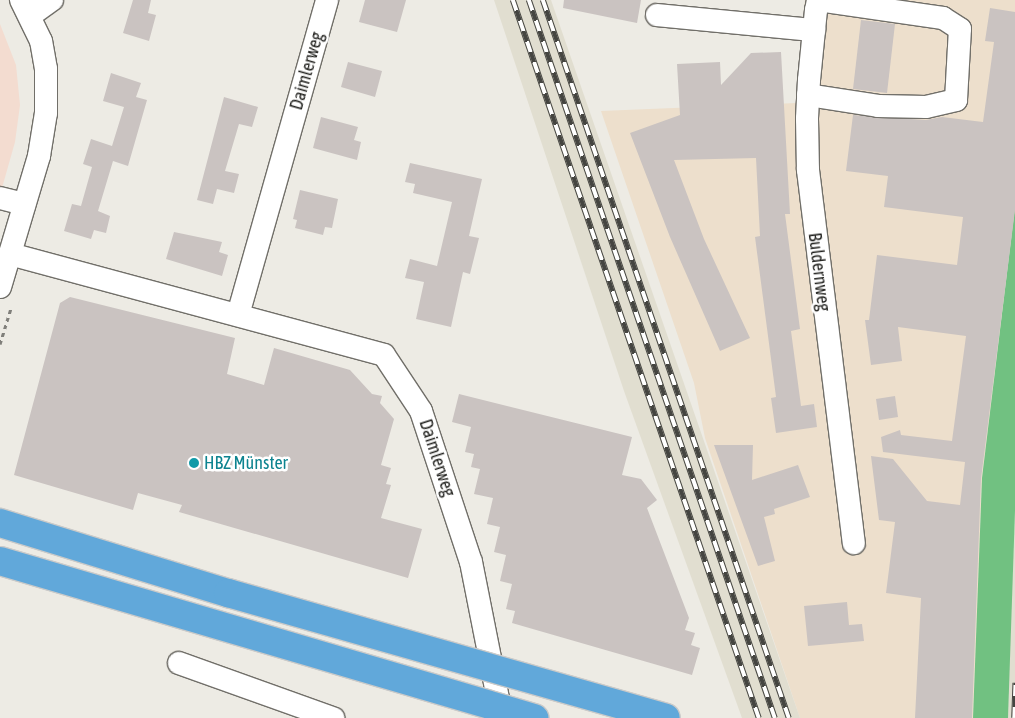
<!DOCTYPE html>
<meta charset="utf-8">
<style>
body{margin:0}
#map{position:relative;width:1015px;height:718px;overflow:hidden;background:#edebe4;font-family:"Asap Condensed",sans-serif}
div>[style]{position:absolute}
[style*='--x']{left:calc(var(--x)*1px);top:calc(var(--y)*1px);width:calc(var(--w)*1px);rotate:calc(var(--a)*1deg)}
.commercial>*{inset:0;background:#f3dcd0}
.industrial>*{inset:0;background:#eddfcc}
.built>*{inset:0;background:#e1ded0}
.forest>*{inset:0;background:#71c181}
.building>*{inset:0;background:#cac3c1}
.path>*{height:3px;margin-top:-1.5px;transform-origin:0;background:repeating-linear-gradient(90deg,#807f7a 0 4px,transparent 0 8px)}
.roads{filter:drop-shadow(1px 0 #716f69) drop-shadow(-1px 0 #716f69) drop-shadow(0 1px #716f69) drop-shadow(0 -1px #716f69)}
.minor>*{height:22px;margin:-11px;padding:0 11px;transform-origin:11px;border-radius:11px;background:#fff}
.rail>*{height:5.5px;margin-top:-2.75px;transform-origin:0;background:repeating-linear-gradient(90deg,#fff 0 11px,#454541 0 22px);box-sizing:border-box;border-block:1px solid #454541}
.bridges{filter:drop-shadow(1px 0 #cacac9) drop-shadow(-1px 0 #cacac9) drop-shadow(0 1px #cacac9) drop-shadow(0 -1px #cacac9)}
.highway-bridge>*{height:28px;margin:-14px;padding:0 14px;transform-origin:14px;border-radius:14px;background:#61a8da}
.dots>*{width:14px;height:14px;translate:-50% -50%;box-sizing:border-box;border:2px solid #fff;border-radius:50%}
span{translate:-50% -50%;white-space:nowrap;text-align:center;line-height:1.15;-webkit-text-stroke:5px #fff;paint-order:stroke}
.street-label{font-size:18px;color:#232320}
.culture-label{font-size:18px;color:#0d838f}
.left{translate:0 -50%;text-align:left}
</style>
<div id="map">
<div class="commercial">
<i style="clip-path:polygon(0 24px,16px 65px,20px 105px,15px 142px,0 195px)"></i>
</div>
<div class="industrial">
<i style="clip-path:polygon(805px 0,1015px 0,1015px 207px,982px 478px,973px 718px,800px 718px,705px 438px,694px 383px,601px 111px,796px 103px)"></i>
</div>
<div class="built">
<i style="clip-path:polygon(494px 0,551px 0,800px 718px,742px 718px,624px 391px)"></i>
<i style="clip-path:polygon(1015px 511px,1015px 718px,1008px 718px,1010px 626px)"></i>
</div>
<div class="forest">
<i style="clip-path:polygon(1015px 207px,1015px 511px,1008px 718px,973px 718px,982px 478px)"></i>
</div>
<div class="building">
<i style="clip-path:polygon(133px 0,151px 0,148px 13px,156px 15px,149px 41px,123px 33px)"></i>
<i style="clip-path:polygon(365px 0,406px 0,397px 32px,359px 22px)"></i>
<i style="clip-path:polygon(564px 0,641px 0,637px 23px,563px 8px)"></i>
<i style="clip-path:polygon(990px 8px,1015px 12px,1015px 210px,981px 479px,972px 718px,915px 718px,921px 598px,886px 593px,895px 522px,879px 520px,871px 456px,893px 459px,927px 501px,960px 505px,965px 462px,883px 452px,881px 437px,900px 430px,901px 435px,952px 441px,966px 336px,898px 327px,902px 361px,871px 365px,865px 320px,869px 320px,877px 255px,957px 265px,963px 217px,884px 207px,888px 176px,846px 171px,853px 115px,926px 120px,942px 117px,983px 122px,994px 42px,985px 41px)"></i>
<i style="clip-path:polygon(861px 20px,895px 24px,887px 93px,853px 89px)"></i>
<i style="clip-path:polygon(781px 52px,790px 214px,785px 214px,800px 329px,791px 331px,801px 406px,814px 404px,817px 427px,776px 433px,771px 398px,776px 397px,755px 237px,760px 236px,756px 158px,674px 160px,704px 239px,750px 338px,720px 351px,670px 237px,630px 133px,680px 115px,677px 64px,720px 62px,721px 85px,751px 53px)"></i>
<i style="clip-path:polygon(348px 62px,382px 71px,375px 97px,341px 87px)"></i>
<i style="clip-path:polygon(111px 73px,141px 83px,136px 97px,147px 100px,128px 166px,113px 161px,98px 211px,110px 216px,106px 233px,94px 230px,91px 239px,64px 231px,72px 204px,81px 206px,92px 167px,83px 164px,91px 139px,112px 146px,124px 107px,103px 101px)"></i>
<i style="clip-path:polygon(224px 97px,258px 107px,252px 127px,239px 124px,225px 171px,239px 174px,234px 193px,217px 189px,213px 204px,197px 200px)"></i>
<i style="clip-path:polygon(321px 117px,358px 127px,354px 140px,361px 142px,357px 160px,313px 148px)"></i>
<i style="clip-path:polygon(410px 163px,482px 179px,469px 236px,479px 238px,470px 274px,463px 272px,451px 327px,416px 319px,424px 282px,405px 278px,410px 259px,437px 266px,452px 202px,413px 193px,415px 184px,405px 182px)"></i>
<i style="clip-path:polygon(300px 190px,338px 199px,332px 228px,325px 227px,323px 235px,295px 228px,297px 220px,293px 219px)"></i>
<i style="clip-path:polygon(174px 232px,222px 242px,219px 252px,228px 255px,222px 276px,166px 259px)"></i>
<i style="clip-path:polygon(70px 297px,235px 338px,227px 374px,264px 385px,274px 348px,350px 370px,372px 394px,382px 396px,380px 403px,394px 419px,381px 465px,391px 468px,386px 484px,391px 485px,381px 518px,422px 529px,408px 578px,179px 512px,182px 505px,138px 493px,133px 510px,14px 475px,60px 303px)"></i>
<i style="clip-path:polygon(459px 394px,632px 437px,622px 475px,641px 479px,657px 500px,647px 508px,689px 618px,685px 630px,695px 633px,691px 645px,700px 648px,692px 675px,512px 623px,515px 611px,506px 609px,512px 584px,500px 581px,506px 555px,494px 552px,500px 527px,487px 524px,493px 498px,474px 494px,480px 469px,471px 467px,474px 454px,465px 452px,471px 427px,452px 422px)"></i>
<i style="clip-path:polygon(895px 396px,898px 417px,879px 420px,876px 399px)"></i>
<i style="clip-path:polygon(714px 445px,753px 445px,752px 480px,798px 465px,810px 497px,774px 509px,775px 514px,764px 517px,775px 561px,758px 566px)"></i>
<i style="clip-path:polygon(847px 602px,849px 625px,862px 624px,864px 641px,808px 646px,804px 606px)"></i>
</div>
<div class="path">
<i style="--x:0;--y:344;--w:39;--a:-73"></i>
</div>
<div class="roads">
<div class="minor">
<i style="--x:31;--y:15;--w:26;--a:-36"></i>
<i style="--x:657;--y:15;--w:158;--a:5.5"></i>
<i style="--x:808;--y:95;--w:71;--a:8.9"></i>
<i style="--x:878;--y:106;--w:48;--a:1.2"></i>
<i style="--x:926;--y:107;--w:31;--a:-13"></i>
<i style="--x:956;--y:100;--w:71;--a:-86.8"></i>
<i style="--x:960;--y:29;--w:20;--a:-147"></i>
<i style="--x:943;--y:18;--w:126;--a:-171.8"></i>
<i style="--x:818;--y:0;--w:10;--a:101"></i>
<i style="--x:816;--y:10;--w:70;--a:95.7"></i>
<i style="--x:809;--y:80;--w:39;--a:93"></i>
<i style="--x:807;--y:119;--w:51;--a:88.9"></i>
<i style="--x:808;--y:170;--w:376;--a:83"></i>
<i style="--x:0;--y:198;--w:25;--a:14"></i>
<i style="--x:10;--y:254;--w:387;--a:15.1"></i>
<i style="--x:384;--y:355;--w:67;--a:56.5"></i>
<i style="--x:421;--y:411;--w:159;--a:71.7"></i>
<i style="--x:471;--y:562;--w:159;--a:78.8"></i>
<i style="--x:0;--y:287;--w:137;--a:-73.4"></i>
<i style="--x:39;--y:156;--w:44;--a:-80.8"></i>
<i style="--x:46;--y:113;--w:44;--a:-90"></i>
<i style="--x:46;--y:69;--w:28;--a:-100"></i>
<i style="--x:41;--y:41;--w:46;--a:-116"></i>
<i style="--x:238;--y:315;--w:327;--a:-74.2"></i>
<i style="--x:179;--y:663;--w:164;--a:19.7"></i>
</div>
</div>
<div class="rail">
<i style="--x:513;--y:0;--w:759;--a:71.09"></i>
<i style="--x:529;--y:0;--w:759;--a:71.09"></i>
<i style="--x:543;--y:0;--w:759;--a:71.09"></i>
<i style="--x:1014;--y:718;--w:35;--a:-88"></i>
</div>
<div class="bridges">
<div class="highway-bridge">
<i style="--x:0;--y:523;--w:239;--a:17.1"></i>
<i style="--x:228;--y:593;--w:455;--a:15.9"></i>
<i style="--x:0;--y:561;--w:557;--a:16.38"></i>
</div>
</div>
<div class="dots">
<i style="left:194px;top:463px;background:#0f9aa8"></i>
</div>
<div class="street-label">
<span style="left:307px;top:71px;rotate:-74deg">Daimlerweg</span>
<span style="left:819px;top:272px;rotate:83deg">Buldernweg</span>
<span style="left:437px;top:458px;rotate:72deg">Daimlerweg</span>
</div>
<div class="culture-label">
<span class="left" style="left:204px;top:463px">HBZ Münster</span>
</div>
</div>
